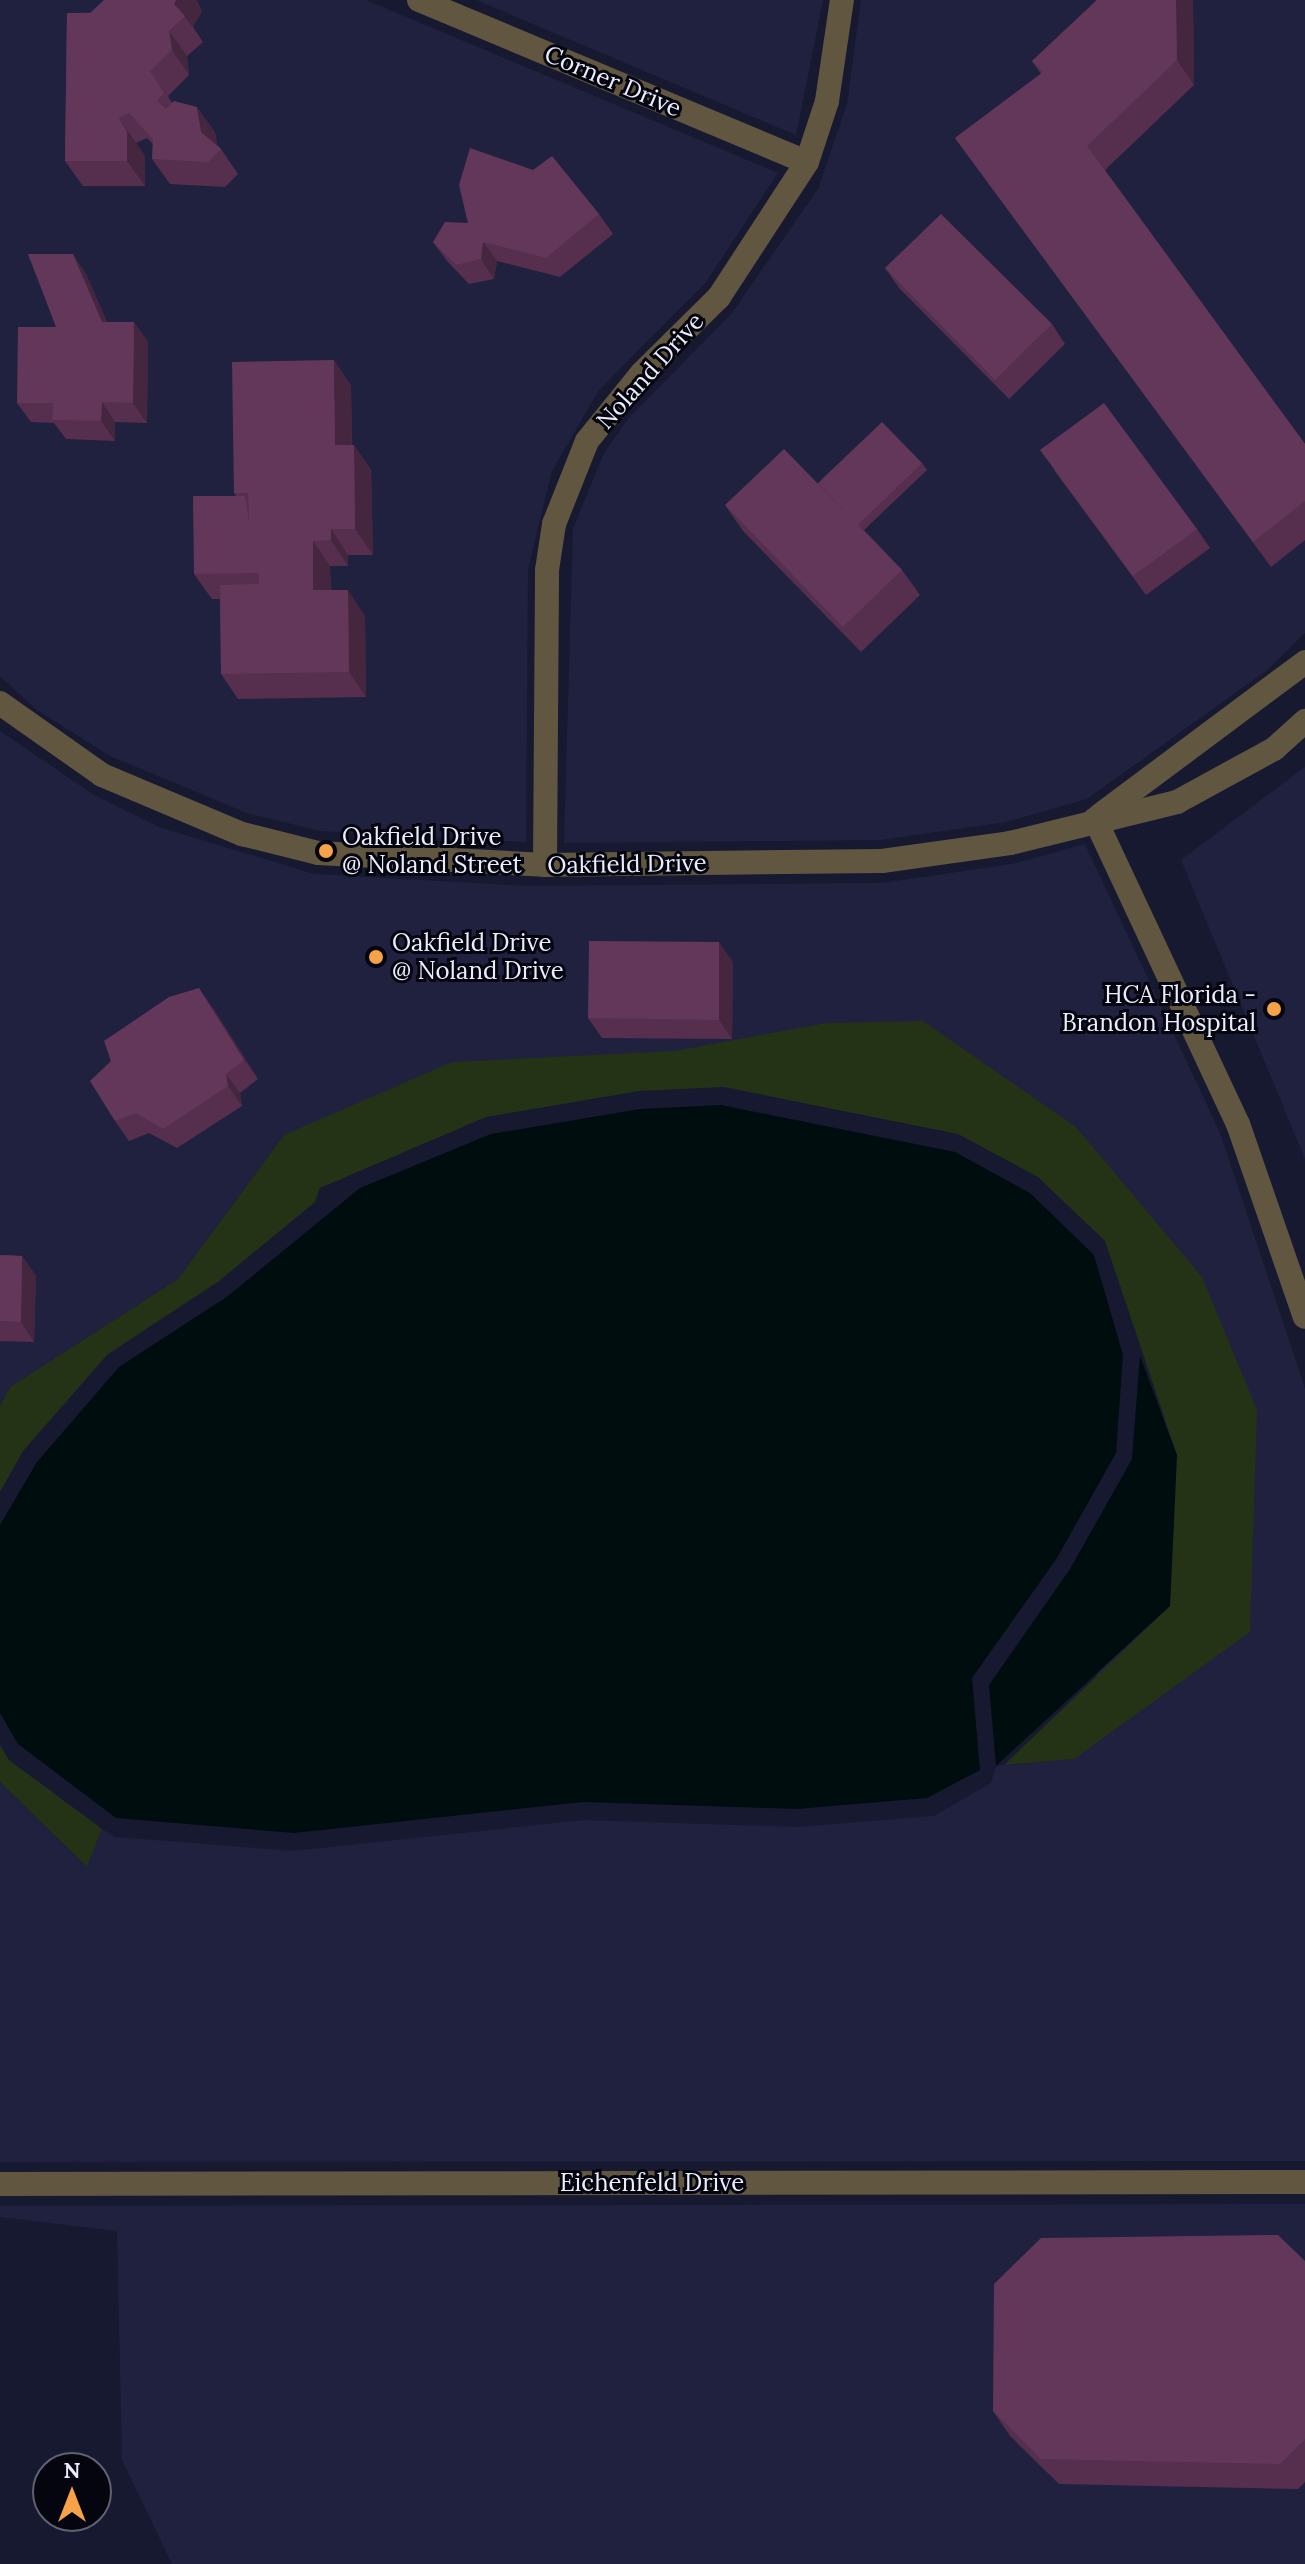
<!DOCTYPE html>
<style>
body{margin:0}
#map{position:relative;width:1305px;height:2564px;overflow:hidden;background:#171931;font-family:Lora,serif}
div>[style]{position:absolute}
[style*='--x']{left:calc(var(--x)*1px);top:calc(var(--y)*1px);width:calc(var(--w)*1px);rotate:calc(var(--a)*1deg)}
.built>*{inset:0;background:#20213f}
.green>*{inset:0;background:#243216}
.water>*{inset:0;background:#000d0f}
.minor>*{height:24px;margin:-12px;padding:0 12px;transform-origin:12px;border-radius:12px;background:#615640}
.wall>*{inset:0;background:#552f4d}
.shaded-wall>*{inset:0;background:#45263f}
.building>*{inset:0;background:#63375a}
.dots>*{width:22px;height:22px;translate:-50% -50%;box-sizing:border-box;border:4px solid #05050f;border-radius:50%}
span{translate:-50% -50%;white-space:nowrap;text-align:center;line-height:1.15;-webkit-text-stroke:6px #05050f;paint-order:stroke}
.street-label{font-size:24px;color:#eaedfe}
.poi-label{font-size:24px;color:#eaedfe}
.left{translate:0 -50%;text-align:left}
.right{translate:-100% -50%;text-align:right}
.north{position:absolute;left:32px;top:2452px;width:80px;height:80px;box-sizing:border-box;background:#05050f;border:2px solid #61626f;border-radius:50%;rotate:0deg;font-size:22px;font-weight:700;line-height:32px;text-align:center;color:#eaedfe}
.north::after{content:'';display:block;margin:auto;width:28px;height:36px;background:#f6a248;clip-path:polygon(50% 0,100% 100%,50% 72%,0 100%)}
</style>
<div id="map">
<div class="built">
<i style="clip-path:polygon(0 0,366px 0,778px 173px,706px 282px,599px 390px,552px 471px,528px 569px,526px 842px,320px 831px,247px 813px,110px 756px,37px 710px,0 676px)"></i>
<i style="clip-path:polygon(476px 0,823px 0,796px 135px)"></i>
<i style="clip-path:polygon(861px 0,1305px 0,1305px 633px,1266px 671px,1087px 799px,1006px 822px,881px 840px,564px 843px,573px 529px,604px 453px,628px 419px,732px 313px,818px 189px,847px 104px)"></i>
<i style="clip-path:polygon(0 731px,94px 795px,159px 827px,314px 874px,526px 886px,882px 883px,1012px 864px,1085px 844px,1220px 1133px,1305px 1389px,1305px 2161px,0 2162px,0 1782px,87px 1867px,102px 1829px,115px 1837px,293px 1851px,584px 1820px,798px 1827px,934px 1816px,991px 1783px,996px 1766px,1074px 1759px,1202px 1277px,826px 1023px,284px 1135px,178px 1279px,10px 1387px,0 1406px)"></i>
<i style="clip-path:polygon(1305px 767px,1305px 1159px,1181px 860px)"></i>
<i style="clip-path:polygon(1305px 2204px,1305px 2564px,172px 2564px,122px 2460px,117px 2231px,0 2217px,0 2206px)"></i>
</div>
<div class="green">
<i style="clip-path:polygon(923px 1021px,1076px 1127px,1202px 1277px,1257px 1410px,1250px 1632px,1074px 1759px,1004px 1765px,1170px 1606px,1177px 1455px,1105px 1241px,1038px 1177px,958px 1134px,724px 1087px,639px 1091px,486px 1117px,320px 1188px,315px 1202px,219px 1281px,107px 1355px,23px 1451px,0 1492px,0 1406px,10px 1387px,178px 1279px,284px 1135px,452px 1062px,674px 1051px,826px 1023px)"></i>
<i style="clip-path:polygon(0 1745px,9px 1760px,102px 1829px,87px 1867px,0 1782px)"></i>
</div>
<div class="water">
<i style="clip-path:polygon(721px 1105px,955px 1152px,1030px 1193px,1094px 1255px,1123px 1355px,1116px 1453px,1057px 1558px,972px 1678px,980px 1770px,927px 1798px,797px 1809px,583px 1802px,294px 1833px,116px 1818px,18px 1744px,0 1713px,0 1525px,37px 1462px,119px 1367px,228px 1296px,360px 1188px,491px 1134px,640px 1109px)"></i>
<i style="clip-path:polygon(1140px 1356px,1177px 1455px,1170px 1606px,996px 1766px,989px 1685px,1070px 1569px,1132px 1459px)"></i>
</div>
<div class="minor">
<i style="--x:419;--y:0;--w:420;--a:22.7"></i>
<i style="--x:0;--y:703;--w:125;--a:35.2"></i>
<i style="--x:102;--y:775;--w:152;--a:22.9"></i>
<i style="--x:242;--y:834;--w:78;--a:14"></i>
<i style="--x:318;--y:853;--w:227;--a:3"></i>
<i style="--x:545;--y:865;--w:337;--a:-0.7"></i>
<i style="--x:882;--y:861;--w:129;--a:-8"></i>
<i style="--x:1010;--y:843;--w:172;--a:-13.8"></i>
<i style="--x:1177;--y:802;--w:111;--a:-28.7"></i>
<i style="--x:1274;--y:749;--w:42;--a:-42.1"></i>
<i style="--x:1100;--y:815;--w:256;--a:-36.7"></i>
<i style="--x:1095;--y:819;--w:337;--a:64.9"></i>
<i style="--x:1238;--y:1124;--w:204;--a:70.9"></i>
<i style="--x:545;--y:865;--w:295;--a:-89.6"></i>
<i style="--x:547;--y:570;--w:47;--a:-81.3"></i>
<i style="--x:554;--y:524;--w:89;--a:-68.3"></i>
<i style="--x:587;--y:441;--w:87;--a:-51"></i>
<i style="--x:642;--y:373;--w:108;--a:-44.6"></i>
<i style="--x:719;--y:297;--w:161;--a:-56.9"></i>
<i style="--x:807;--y:162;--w:64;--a:-71.8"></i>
<i style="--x:827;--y:101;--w:102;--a:-81.6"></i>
<i style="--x:0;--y:2184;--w:1305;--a:-0.09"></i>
</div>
<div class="wall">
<i style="clip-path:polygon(1097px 0,1193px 0,1194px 85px,1105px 170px,1305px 444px,1305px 540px,1271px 567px,955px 138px,1041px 74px,1032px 61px)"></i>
<i style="clip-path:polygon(202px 11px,193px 27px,203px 42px,187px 56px,189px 75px,168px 96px,172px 103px,215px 132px,217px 145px,221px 149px,238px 174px,225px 187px,170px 184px,152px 159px,153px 144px,147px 138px,136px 143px,145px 156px,145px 186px,83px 186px,65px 161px,67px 13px)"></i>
<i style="clip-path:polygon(599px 214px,613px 234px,560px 277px,497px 261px,494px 279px,469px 284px,447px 261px,433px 242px,468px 223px)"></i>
<i style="clip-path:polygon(885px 268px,1052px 324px,1065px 344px,1009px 399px,899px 288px)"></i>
<i style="clip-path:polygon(86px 274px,107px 322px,134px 322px,148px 342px,147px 423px,115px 422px,115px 441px,66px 439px,54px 423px,31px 422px,17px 403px,56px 327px)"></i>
<i style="clip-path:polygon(351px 385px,352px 445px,354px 445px,371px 470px,373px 555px,348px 555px,348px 566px,330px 566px,331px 590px,365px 616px,366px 697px,238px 699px,221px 674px,220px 599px,212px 599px,194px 574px,236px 496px,234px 493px)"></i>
<i style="clip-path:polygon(922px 463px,927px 470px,864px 530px,902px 570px,920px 595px,861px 652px,743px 531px,725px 505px,818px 483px)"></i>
<i style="clip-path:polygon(1054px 470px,1197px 529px,1210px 548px,1146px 595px)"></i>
<i style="clip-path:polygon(733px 962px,732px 1039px,602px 1038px,588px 1018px)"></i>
<i style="clip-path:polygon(213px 1008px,258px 1079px,240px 1093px,242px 1106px,177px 1148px,149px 1133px,129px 1141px,115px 1121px)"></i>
<i style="clip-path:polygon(0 1255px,22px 1256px,36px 1276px,34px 1342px,0 1341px)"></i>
<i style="clip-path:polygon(1305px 2261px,1305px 2482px,1298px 2489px,1059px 2484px,1010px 2436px,993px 2411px)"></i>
</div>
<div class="shaded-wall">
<i style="clip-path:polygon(176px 0,197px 0,202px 11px,193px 27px,174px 4px)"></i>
<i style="clip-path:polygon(1176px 0,1193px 0,1194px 85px,1177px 60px)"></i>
<i style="clip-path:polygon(169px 31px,187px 56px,189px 75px,172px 50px)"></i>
<i style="clip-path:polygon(197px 107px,215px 132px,218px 152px,201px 132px)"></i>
<i style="clip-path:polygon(119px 118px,145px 156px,145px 186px,127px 161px)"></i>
<i style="clip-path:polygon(483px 242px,497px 261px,494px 279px,481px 259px)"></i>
<i style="clip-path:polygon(73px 254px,86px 274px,116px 342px,102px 322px)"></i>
<i style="clip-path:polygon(134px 322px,148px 342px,147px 423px,133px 403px)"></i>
<i style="clip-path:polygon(334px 360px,351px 385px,352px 470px,335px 445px)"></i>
<i style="clip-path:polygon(102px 402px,115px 422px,115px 441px,101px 421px)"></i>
<i style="clip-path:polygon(354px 445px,371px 470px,373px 555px,355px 529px)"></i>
<i style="clip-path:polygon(331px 529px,348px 555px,348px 566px,331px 540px)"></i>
<i style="clip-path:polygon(313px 541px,330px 566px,331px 616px,313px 590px)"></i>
<i style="clip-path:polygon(348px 590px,365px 616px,366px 697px,349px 672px)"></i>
<i style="clip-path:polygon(719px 942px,733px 962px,732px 1039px,719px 1020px)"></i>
<i style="clip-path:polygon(199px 988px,213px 1008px,258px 1079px,244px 1060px)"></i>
<i style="clip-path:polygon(226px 1074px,240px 1093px,242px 1106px,228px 1086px)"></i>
<i style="clip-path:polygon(22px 1256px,36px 1276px,34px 1342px,21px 1322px)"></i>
</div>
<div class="building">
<i style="clip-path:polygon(104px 0,176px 0,174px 4px,185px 16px,169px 31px,172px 50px,150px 71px,164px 93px,157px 101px,166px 109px,174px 101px,197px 107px,201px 132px,221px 149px,208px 162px,152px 159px,153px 139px,129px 113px,119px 118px,127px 131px,127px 161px,65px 161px,67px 13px,90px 13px)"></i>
<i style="clip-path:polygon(1097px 0,1176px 0,1177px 60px,1087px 146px,1305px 444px,1305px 501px,1253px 542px,955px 138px,1043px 72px,1032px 61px)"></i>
<i style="clip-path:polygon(470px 148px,533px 170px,552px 156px,599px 214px,546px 258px,483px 242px,481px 259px,456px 265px,433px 242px,445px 222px,468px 223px,459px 185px)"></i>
<i style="clip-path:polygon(941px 214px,1052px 324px,995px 380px,885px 268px)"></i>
<i style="clip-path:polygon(28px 254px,73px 254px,102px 322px,134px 322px,133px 403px,102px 402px,101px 421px,52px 420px,53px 403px,17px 403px,18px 327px,56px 327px)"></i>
<i style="clip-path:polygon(334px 360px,335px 445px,354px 445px,355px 529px,331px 529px,331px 540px,313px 541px,313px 590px,348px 590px,349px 672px,221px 674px,220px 585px,259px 584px,259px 573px,194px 574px,193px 496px,245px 496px,249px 521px,248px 493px,234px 493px,232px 362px)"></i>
<i style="clip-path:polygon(1104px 403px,1197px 529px,1133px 576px,1040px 450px)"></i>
<i style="clip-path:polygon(882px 422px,922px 463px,858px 525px,818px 483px)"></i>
<i style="clip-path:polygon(784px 449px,902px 570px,843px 627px,725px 505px)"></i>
<i style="clip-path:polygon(589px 941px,719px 942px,719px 1020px,588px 1018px)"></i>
<i style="clip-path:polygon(199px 988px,244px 1060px,226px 1074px,228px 1086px,163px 1129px,136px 1113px,115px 1121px,90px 1081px,111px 1061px,104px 1041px,169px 997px)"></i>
<i style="clip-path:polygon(0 1255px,22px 1256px,21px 1322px,0 1321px)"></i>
<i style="clip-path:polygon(1278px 2235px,1305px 2261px,1305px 2439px,1280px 2464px,1041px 2459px,993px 2411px,994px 2284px,1041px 2238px)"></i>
</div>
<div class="dots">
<i style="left:326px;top:851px;background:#f6a248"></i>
<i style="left:376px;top:957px;background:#f6a248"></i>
<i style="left:1274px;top:1009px;background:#f6a248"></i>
</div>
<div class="street-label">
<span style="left:613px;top:81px;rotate:23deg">Corner Drive</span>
<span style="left:650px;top:371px;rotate:-48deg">Noland Drive</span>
<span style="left:627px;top:864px;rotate:-1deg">Oakfield Drive</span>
<span style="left:652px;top:2183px">Eichenfeld Drive</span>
</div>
<div class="poi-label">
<span class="left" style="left:342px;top:851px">Oakfield Drive<br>@ Noland Street</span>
<span class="left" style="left:392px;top:957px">Oakfield Drive<br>@ Noland Drive</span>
<span class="right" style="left:1256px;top:1009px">HCA Florida -<br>Brandon Hospital</span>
</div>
<div class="north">N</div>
</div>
